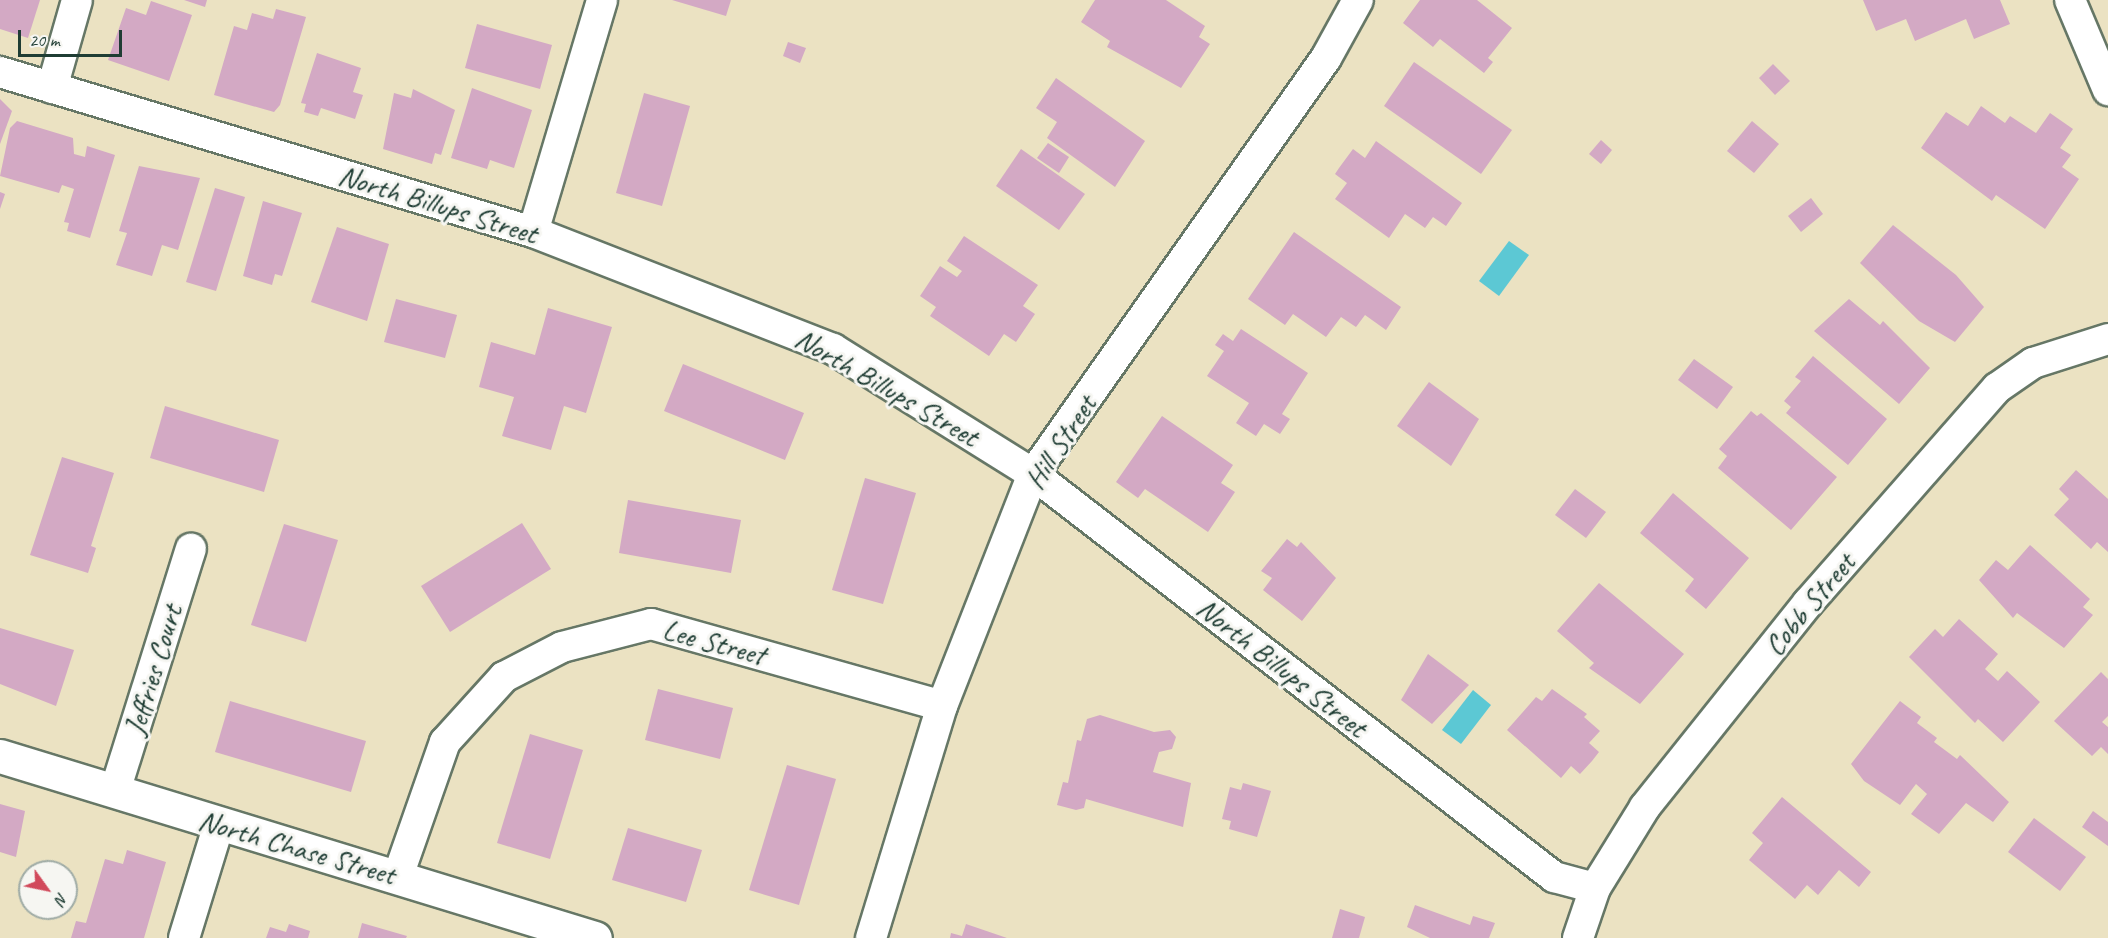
<!DOCTYPE html>
<style>
body{margin:0}
#map{position:relative;width:2108px;height:938px;overflow:hidden;background:#ebe2c2;font-family:Caveat,sans-serif}
div>[style]{position:absolute}
[style*='--x']{left:calc(var(--x)*1px);top:calc(var(--y)*1px);width:calc(var(--w)*1px);rotate:calc(var(--a)*1deg)}
.water>*{inset:0;background:#5cc8d4}
.building>*{inset:0;background:#d3a9c4}
.roads{filter:drop-shadow(2px 0 #676) drop-shadow(-2px 0 #676) drop-shadow(0 2px #676) drop-shadow(0 -2px #676)}
.minor>*{height:30px;margin:-15px;padding:0 15px;transform-origin:15px;border-radius:15px;background:#fff}
.tertiary>*{height:33px;margin:-16.5px;padding:0 16.5px;transform-origin:16.5px;border-radius:16.5px;background:#fff}
span{translate:-50% -50%;white-space:nowrap;text-align:center;line-height:1.15;-webkit-text-stroke:6px #f6f6f2;paint-order:stroke}
.street-label{font-size:30px;color:#1f3d34}
.north{position:absolute;left:18px;top:860px;width:60px;height:60px;box-sizing:border-box;background:#f6f6f2;border:2px solid #a0aca6;border-radius:50%;rotate:123deg;font-size:16px;font-weight:700;line-height:24px;text-align:center;color:#1f3d34}
.north::after{content:'';display:block;margin:auto;width:21px;height:27px;background:#d1495b;clip-path:polygon(50% 0,100% 100%,50% 72%,0 100%)}
.scale{position:absolute;left:18px;top:30px;width:104px;height:27px;box-sizing:border-box;border:3px solid #1f3d34;border-top:0;padding-left:8px;font-size:18px;line-height:21px;white-space:nowrap;color:#1f3d34;-webkit-text-stroke:4px #f6f6f2;paint-order:stroke}
</style>
<div id="map">
<div class="water">
<i style="clip-path:polygon(1509px 241px,1529px 255px,1499px 296px,1479px 281px)"></i>
<i style="clip-path:polygon(1473px 690px,1491px 705px,1461px 744px,1442px 730px)"></i>
</div>
<div class="building">
<i style="clip-path:polygon(0 0,40px 0,28px 38px,0 29px)"></i>
<i style="clip-path:polygon(184px 0,207px 0,205px 7px)"></i>
<i style="clip-path:polygon(672px 0,731px 0,726px 16px)"></i>
<i style="clip-path:polygon(1095px 0,1166px 0,1205px 26px,1199px 37px,1210px 44px,1181px 88px,1107px 47px,1110px 41px,1081px 22px)"></i>
<i style="clip-path:polygon(1420px 0,1477px 0,1512px 28px,1488px 58px,1493px 62px,1484px 73px,1440px 39px,1433px 47px,1403px 23px)"></i>
<i style="clip-path:polygon(1863px 0,2000px 0,2010px 24px,1974px 39px,1966px 19px,1915px 41px,1906px 19px,1876px 31px)"></i>
<i style="clip-path:polygon(151px 1px,192px 15px,169px 81px,108px 60px,126px 8px,146px 15px)"></i>
<i style="clip-path:polygon(276px 9px,306px 17px,280px 105px,274px 112px,214px 95px,234px 26px,247px 30px,252px 13px,273px 19px)"></i>
<i style="clip-path:polygon(477px 24px,552px 45px,540px 89px,465px 68px)"></i>
<i style="clip-path:polygon(788px 42px,806px 48px,800px 63px,783px 56px)"></i>
<i style="clip-path:polygon(317px 53px,361px 68px,353px 92px,363px 95px,355px 119px,321px 108px,318px 116px,304px 112px,306px 104px,301px 103px)"></i>
<i style="clip-path:polygon(1414px 62px,1512px 130px,1481px 174px,1384px 106px)"></i>
<i style="clip-path:polygon(1773px 64px,1790px 81px,1775px 95px,1759px 78px)"></i>
<i style="clip-path:polygon(1056px 78px,1145px 141px,1115px 187px,1047px 138px,1057px 122px,1036px 108px)"></i>
<i style="clip-path:polygon(472px 88px,532px 110px,514px 168px,490px 160px,487px 169px,451px 158px)"></i>
<i style="clip-path:polygon(413px 89px,455px 110px,441px 155px,435px 153px,432px 164px,383px 149px,394px 93px,411px 98px)"></i>
<i style="clip-path:polygon(644px 93px,690px 106px,662px 206px,616px 193px)"></i>
<i style="clip-path:polygon(0 99px,12px 111px,0 144px)"></i>
<i style="clip-path:polygon(1981px 106px,2005px 123px,2010px 116px,2036px 133px,2050px 113px,2073px 129px,2060px 148px,2071px 155px,2062px 167px,2079px 179px,2045px 229px,1996px 195px,1992px 201px,1921px 148px,1946px 112px,1968px 126px)"></i>
<i style="clip-path:polygon(17px 121px,73px 138px,74px 154px,85px 157px,87px 146px,115px 155px,90px 238px,67px 231px,69px 223px,64px 222px,74px 189px,62px 185px,59px 193px,0 176px,10px 128px)"></i>
<i style="clip-path:polygon(1752px 121px,1779px 144px,1754px 173px,1727px 151px)"></i>
<i style="clip-path:polygon(1601px 140px,1612px 150px,1601px 164px,1589px 154px)"></i>
<i style="clip-path:polygon(1376px 141px,1462px 203px,1446px 226px,1433px 217px,1425px 228px,1405px 214px,1389px 238px,1335px 199px,1347px 183px,1335px 174px,1339px 168px,1353px 149px,1365px 158px)"></i>
<i style="clip-path:polygon(1048px 143px,1069px 157px,1059px 173px,1037px 158px)"></i>
<i style="clip-path:polygon(1021px 149px,1085px 194px,1059px 230px,996px 186px)"></i>
<i style="clip-path:polygon(139px 166px,200px 178px,178px 250px,162px 245px,152px 276px,116px 265px,127px 233px,119px 231px)"></i>
<i style="clip-path:polygon(215px 188px,245px 197px,216px 291px,186px 282px)"></i>
<i style="clip-path:polygon(0 192px,5px 194px,0 209px)"></i>
<i style="clip-path:polygon(1811px 198px,1823px 214px,1801px 232px,1788px 216px)"></i>
<i style="clip-path:polygon(263px 201px,302px 213px,282px 276px,275px 274px,272px 285px,243px 276px)"></i>
<i style="clip-path:polygon(1893px 225px,1956px 275px,1984px 307px,1955px 342px,1919px 321px,1860px 263px)"></i>
<i style="clip-path:polygon(337px 227px,389px 244px,367px 321px,311px 302px)"></i>
<i style="clip-path:polygon(1294px 232px,1401px 307px,1386px 330px,1365px 315px,1356px 327px,1341px 317px,1326px 337px,1293px 314px,1285px 325px,1248px 299px)"></i>
<i style="clip-path:polygon(964px 236px,1038px 285px,1023px 306px,1035px 314px,1016px 342px,1004px 334px,989px 356px,930px 316px,936px 307px,920px 296px,940px 266px,957px 277px,962px 271px,947px 261px)"></i>
<i style="clip-path:polygon(396px 299px,457px 315px,445px 358px,384px 342px)"></i>
<i style="clip-path:polygon(1849px 299px,1880px 325px,1883px 321px,1930px 368px,1899px 404px,1814px 331px)"></i>
<i style="clip-path:polygon(548px 308px,612px 327px,586px 413px,564px 406px,551px 450px,502px 436px,514px 397px,479px 387px,491px 342px,535px 355px)"></i>
<i style="clip-path:polygon(1241px 329px,1308px 373px,1282px 414px,1290px 419px,1280px 434px,1264px 424px,1256px 436px,1236px 423px,1249px 403px,1207px 376px,1224px 351px,1215px 345px,1223px 334px,1233px 341px)"></i>
<i style="clip-path:polygon(1813px 356px,1887px 419px,1848px 465px,1786px 413px,1791px 407px,1784px 401px,1801px 381px,1795px 377px)"></i>
<i style="clip-path:polygon(1694px 359px,1733px 387px,1717px 409px,1678px 380px)"></i>
<i style="clip-path:polygon(683px 364px,804px 413px,785px 460px,664px 411px)"></i>
<i style="clip-path:polygon(1429px 382px,1479px 419px,1451px 466px,1397px 426px)"></i>
<i style="clip-path:polygon(165px 406px,279px 440px,264px 492px,150px 458px)"></i>
<i style="clip-path:polygon(1751px 411px,1757px 416px,1761px 413px,1837px 477px,1791px 530px,1718px 468px,1727px 456px,1719px 449px)"></i>
<i style="clip-path:polygon(1162px 416px,1233px 465px,1221px 483px,1235px 492px,1208px 532px,1145px 489px,1138px 498px,1116px 482px)"></i>
<i style="clip-path:polygon(62px 457px,114px 473px,91px 546px,96px 548px,88px 573px,30px 555px)"></i>
<i style="clip-path:polygon(2076px 470px,2108px 499px,2108px 552px,2097px 542px,2091px 549px,2054px 515px,2069px 499px,2059px 489px)"></i>
<i style="clip-path:polygon(865px 478px,916px 493px,883px 604px,832px 590px)"></i>
<i style="clip-path:polygon(1575px 489px,1606px 512px,1586px 538px,1555px 515px)"></i>
<i style="clip-path:polygon(1673px 493px,1749px 558px,1706px 609px,1685px 591px,1694px 579px,1640px 533px)"></i>
<i style="clip-path:polygon(628px 500px,741px 520px,731px 573px,619px 553px)"></i>
<i style="clip-path:polygon(522px 523px,551px 569px,450px 632px,421px 586px)"></i>
<i style="clip-path:polygon(284px 524px,338px 540px,306px 642px,251px 625px)"></i>
<i style="clip-path:polygon(1287px 539px,1297px 547px,1301px 542px,1336px 578px,1302px 621px,1263px 590px,1272px 578px,1261px 571px)"></i>
<i style="clip-path:polygon(2030px 545px,2090px 599px,2083px 607px,2093px 615px,2064px 648px,2017px 613px,2013px 618px,1979px 580px,1996px 560px,2008px 570px)"></i>
<i style="clip-path:polygon(1599px 583px,1684px 654px,1640px 704px,1589px 668px,1594px 663px,1557px 631px)"></i>
<i style="clip-path:polygon(1959px 619px,1998px 654px,1985px 669px,1998px 681px,2007px 671px,2040px 702px,2003px 742px,1978px 719px,1975px 723px,1909px 657px,1935px 629px,1943px 637px)"></i>
<i style="clip-path:polygon(0 628px,74px 650px,56px 706px,0 684px)"></i>
<i style="clip-path:polygon(1428px 654px,1469px 685px,1432px 724px,1401px 700px)"></i>
<i style="clip-path:polygon(2101px 672px,2108px 679px,2108px 716px,2102px 722px,2108px 727px,2108px 754px,2101px 747px,2092px 756px,2054px 721px)"></i>
<i style="clip-path:polygon(658px 689px,733px 708px,720px 759px,645px 740px)"></i>
<i style="clip-path:polygon(1552px 689px,1587px 714px,1584px 717px,1600px 731px,1589px 743px,1599px 752px,1592px 761px,1580px 774px,1571px 766px,1561px 778px,1507px 730px,1536px 697px,1542px 701px)"></i>
<i style="clip-path:polygon(230px 701px,366px 741px,351px 792px,215px 752px)"></i>
<i style="clip-path:polygon(1900px 701px,1921px 717px,1917px 723px,1937px 738px,1934px 742px,1957px 759px,1960px 755px,2009px 802px,1993px 822px,1966px 803px,1939px 834px,1911px 814px,1927px 794px,1916px 784px,1900px 805px,1864px 781px,1851px 764px)"></i>
<i style="clip-path:polygon(1100px 715px,1154px 732px,1170px 730px,1176px 737px,1172px 749px,1159px 752px,1153px 772px,1191px 783px,1183px 827px,1086px 799px,1084px 808px,1076px 810px,1057px 805px,1063px 782px,1068px 783px,1077px 740px,1081px 741px,1087px 719px)"></i>
<i style="clip-path:polygon(530px 734px,583px 750px,550px 859px,497px 843px)"></i>
<i style="clip-path:polygon(787px 765px,836px 779px,799px 905px,749px 890px)"></i>
<i style="clip-path:polygon(1243px 783px,1271px 791px,1257px 837px,1229px 829px,1231px 821px,1222px 819px,1230px 787px,1241px 790px)"></i>
<i style="clip-path:polygon(1782px 797px,1871px 872px,1859px 887px,1839px 870px,1818px 895px,1807px 885px,1795px 899px,1749px 860px,1763px 843px,1752px 833px)"></i>
<i style="clip-path:polygon(0 804px,25px 811px,16px 857px,0 852px)"></i>
<i style="clip-path:polygon(2093px 811px,2108px 822px,2108px 846px,2082px 827px)"></i>
<i style="clip-path:polygon(2034px 818px,2086px 857px,2060px 891px,2008px 852px)"></i>
<i style="clip-path:polygon(628px 828px,702px 850px,686px 902px,612px 880px)"></i>
<i style="clip-path:polygon(127px 850px,166px 862px,144px 938px,71px 938px,76px 921px,86px 923px,105px 859px,123px 864px)"></i>
<i style="clip-path:polygon(1415px 905px,1470px 925px,1473px 916px,1495px 923px,1489px 938px,1430px 938px,1407px 927px)"></i>
<i style="clip-path:polygon(1340px 909px,1365px 917px,1359px 938px,1332px 938px)"></i>
<i style="clip-path:polygon(362px 923px,407px 936px,406px 938px,358px 938px)"></i>
<i style="clip-path:polygon(289px 924px,310px 931px,308px 938px,266px 938px,270px 927px,286px 932px)"></i>
<i style="clip-path:polygon(966px 924px,1007px 938px,950px 938px,951px 933px,962px 936px)"></i>
</div>
<div class="roads">
<div class="minor">
<i style="--x:2070;--y:0;--w:98;--a:67.1"></i>
<i style="--x:0;--y:72;--w:556;--a:16.71"></i>
<i style="--x:533;--y:232;--w:322;--a:21.3"></i>
<i style="--x:833;--y:349;--w:236;--a:32"></i>
<i style="--x:1033;--y:474;--w:659;--a:37.72"></i>
<i style="--x:1554;--y:877;--w:42;--a:15"></i>
<i style="--x:52;--y:88;--w:91;--a:-74.1"></i>
<i style="--x:533;--y:232;--w:242;--a:-73.4"></i>
<i style="--x:115;--y:791;--w:254;--a:-72.6"></i>
<i style="--x:398;--y:876;--w:142;--a:-70.7"></i>
<i style="--x:445;--y:742;--w:88;--a:-47.8"></i>
<i style="--x:504;--y:677;--w:65;--a:-27.3"></i>
<i style="--x:562;--y:647;--w:92;--a:-14.5"></i>
<i style="--x:651;--y:624;--w:302;--a:15.7"></i>
<i style="--x:184;--y:938;--w:119;--a:-72.9"></i>
<i style="--x:871;--y:938;--w:243;--a:-73"></i>
<i style="--x:942;--y:706;--w:249;--a:-68.6"></i>
<i style="--x:1033;--y:474;--w:509;--a:-54.84"></i>
<i style="--x:1326;--y:58;--w:66;--a:-61.1"></i>
<i style="--x:1578;--y:938;--w:53;--a:-71.2"></i>
<i style="--x:1595;--y:888;--w:95;--a:-58.3"></i>
<i style="--x:1645;--y:807;--w:261;--a:-51.4"></i>
<i style="--x:1808;--y:603;--w:286;--a:-48.7"></i>
<i style="--x:1997;--y:388;--w:44;--a:-34.8"></i>
<i style="--x:2033;--y:363;--w:79;--a:-17.7"></i>
</div>
<div class="tertiary">
<i style="--x:0;--y:756;--w:622;--a:17.01"></i>
</div>
</div>
<div class="street-label">
<span style="left:438px;top:204px;rotate:17deg">North Billups Street</span>
<span style="left:887px;top:387px;rotate:30deg">North Billups Street</span>
<span style="left:1060px;top:442px;rotate:-57deg">Hill Street</span>
<span style="left:1809px;top:604px;rotate:-50deg">Cobb Street</span>
<span style="left:714px;top:642px;rotate:15deg">Lee Street</span>
<span style="left:1282px;top:667px;rotate:38deg">North Billups Street</span>
<span style="left:153px;top:670px;rotate:-73deg">Jeffries Court</span>
<span style="left:297px;top:847px;rotate:16deg">North Chase Street</span>
</div>
<div class="north">N</div>
<div class="scale">20 m</div>
</div>
